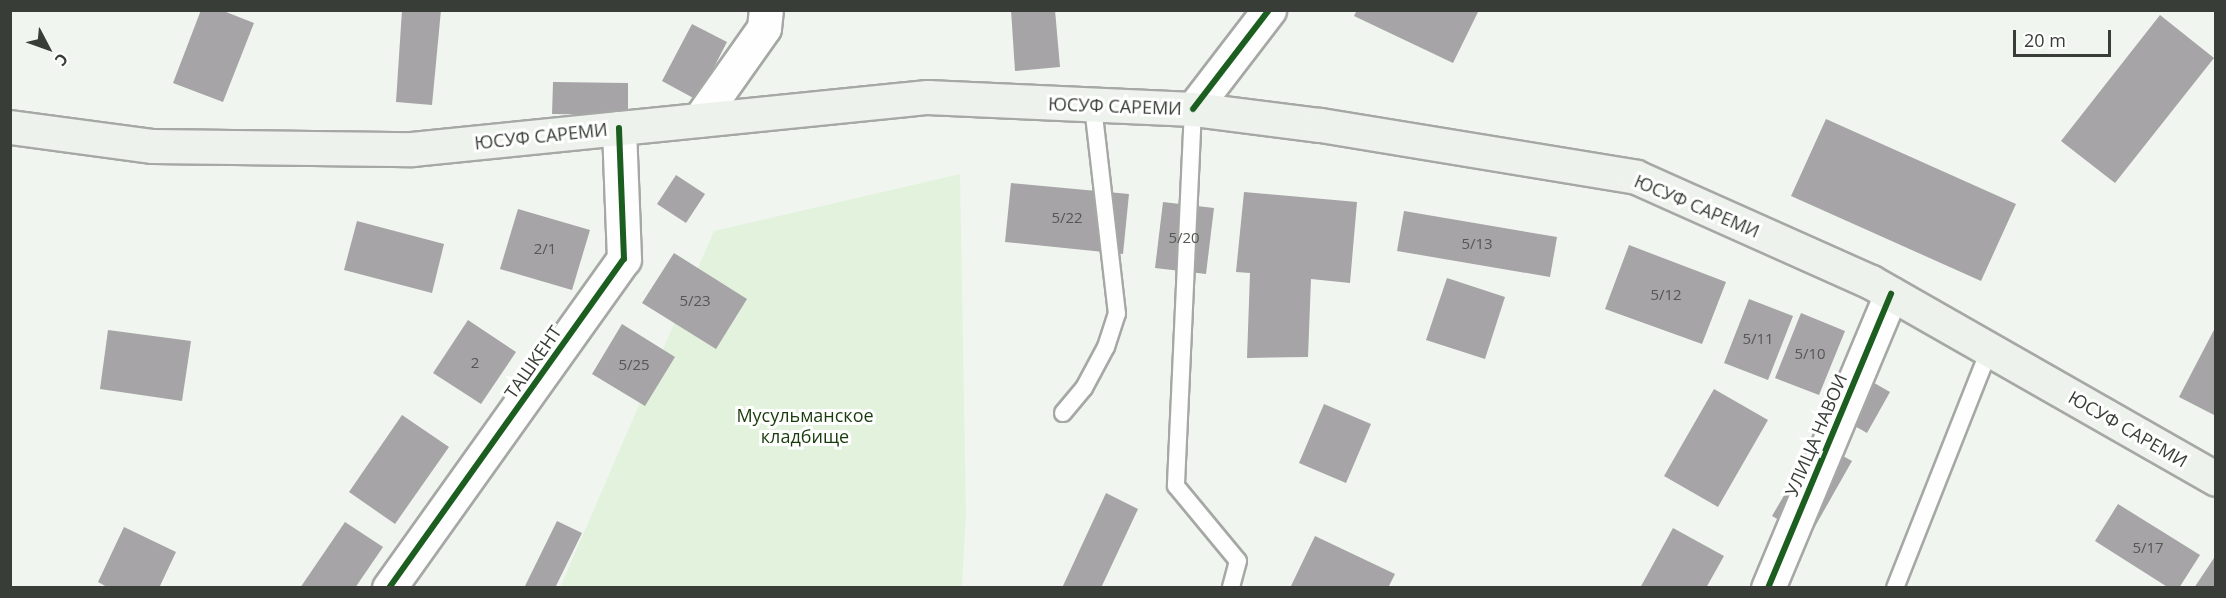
<!DOCTYPE html>
<meta charset="utf-8">
<style>
body{margin:0}
#map{position:relative;width:2226px;height:598px;overflow:hidden;background:#f0f6ef;font-family:"Open Sans",sans-serif}
div>[style]{position:absolute}
[style*='--x']{left:calc(var(--x)*1px);top:calc(var(--y)*1px);width:calc(var(--w)*1px);rotate:calc(var(--a)*1deg)}
.green>*{inset:0;background:#e2f2dd}
.building>*{inset:0;background:#a6a4a6}
.roads{filter:drop-shadow(2px 0 #a5a8a4) drop-shadow(-2px 0 #a5a8a4) drop-shadow(0 2px #a5a8a4) drop-shadow(0 -2px #a5a8a4)}
.service>*{height:16px;margin:-8px;padding:0 8px;transform-origin:8px;border-radius:8px;background:#fdfefd}
.minor>*{height:33px;margin:-16.5px;padding:0 16.5px;transform-origin:16.5px;border-radius:16.5px;background:#fdfefd}
.secondary>*{height:33px;margin:-16.5px;padding:0 16.5px;transform-origin:16.5px;border-radius:16.5px;background:#eef2ec}
.cycleway>*{height:6px;margin:-3px;padding:0 3px;transform-origin:3px;border-radius:3px;background:#1b5e20}
span{translate:-50% -50%;white-space:nowrap;text-align:center;line-height:1.15;-webkit-text-stroke:6px #fff;paint-order:stroke}
.number-label{font-size:15px;color:#545754}
.number-label span{-webkit-text-stroke-width:0}
.street-label{font-size:18px;color:#393d38}
.park-label{font-size:18px;color:#1a3c0c}
.frame{position:absolute;inset:0;border:12px solid #393d38;pointer-events:none}
.north{position:absolute;left:18px;top:18px;width:60px;height:60px;-webkit-text-stroke:4px #fff;paint-order:stroke;rotate:131deg;font-size:16px;font-weight:700;line-height:24px;text-align:center;color:#393d38}
.north::after{content:'';display:block;margin:auto;width:21px;height:27px;background:#393d38;clip-path:polygon(50% 0,100% 100%,50% 72%,0 100%)}
.scale{position:absolute;left:2013px;top:30px;width:98px;height:27px;box-sizing:border-box;border:3px solid #393d38;border-top:0;padding-left:8px;font-size:18px;line-height:21px;white-space:nowrap;color:#393d38;-webkit-text-stroke:4px #fff;paint-order:stroke}
</style>
<div id="map">
<div class="green">
<i style="clip-path:polygon(960px 174px,966px 514px,962px 587px,560px 588px,714px 231px)"></i>
</div>
<div class="building">
<i style="clip-path:polygon(201px 10px,221px 10px,254px 23px,223px 102px,173px 83px)"></i>
<i style="clip-path:polygon(402px 10px,441px 10px,432px 105px,396px 102px)"></i>
<i style="clip-path:polygon(1011px 10px,1055px 10px,1060px 67px,1015px 71px)"></i>
<i style="clip-path:polygon(1357px 10px,1479px 10px,1453px 63px,1354px 16px)"></i>
<i style="clip-path:polygon(2160px 15px,2214px 58px,2115px 183px,2061px 141px)"></i>
<i style="clip-path:polygon(692px 24px,727px 42px,697px 100px,662px 81px)"></i>
<i style="clip-path:polygon(553px 82px,628px 83px,628px 115px,552px 114px)"></i>
<i style="clip-path:polygon(1826px 119px,2016px 204px,1981px 281px,1791px 196px)"></i>
<i style="clip-path:polygon(676px 175px,705px 194px,686px 223px,657px 204px)"></i>
<i style="clip-path:polygon(1011px 183px,1129px 194px,1123px 254px,1005px 242px)"></i>
<i style="clip-path:polygon(1244px 192px,1357px 202px,1350px 283px,1311px 279px,1308px 357px,1247px 358px,1250px 273px,1236px 272px)"></i>
<i style="clip-path:polygon(1163px 202px,1214px 208px,1206px 274px,1155px 268px)"></i>
<i style="clip-path:polygon(518px 209px,590px 230px,572px 290px,500px 269px)"></i>
<i style="clip-path:polygon(1404px 211px,1557px 237px,1550px 277px,1397px 251px)"></i>
<i style="clip-path:polygon(357px 221px,444px 244px,432px 293px,344px 270px)"></i>
<i style="clip-path:polygon(1629px 245px,1726px 282px,1702px 344px,1605px 309px)"></i>
<i style="clip-path:polygon(674px 253px,747px 299px,716px 349px,642px 303px)"></i>
<i style="clip-path:polygon(1447px 278px,1505px 297px,1485px 359px,1426px 340px)"></i>
<i style="clip-path:polygon(1749px 299px,1793px 316px,1768px 380px,1724px 363px)"></i>
<i style="clip-path:polygon(1801px 313px,1845px 331px,1819px 395px,1775px 378px)"></i>
<i style="clip-path:polygon(468px 320px,516px 352px,481px 404px,433px 373px)"></i>
<i style="clip-path:polygon(622px 324px,675px 357px,645px 406px,592px 374px)"></i>
<i style="clip-path:polygon(2216px 326px,2216px 416px,2179px 397px)"></i>
<i style="clip-path:polygon(108px 330px,191px 341px,182px 401px,100px 389px)"></i>
<i style="clip-path:polygon(1855px 372px,1890px 392px,1867px 433px,1853px 425px,1864px 406px,1843px 394px)"></i>
<i style="clip-path:polygon(1714px 389px,1768px 420px,1718px 507px,1664px 476px)"></i>
<i style="clip-path:polygon(1324px 404px,1371px 424px,1346px 483px,1299px 463px)"></i>
<i style="clip-path:polygon(402px 415px,449px 447px,395px 524px,349px 492px)"></i>
<i style="clip-path:polygon(1816px 441px,1852px 461px,1809px 537px,1772px 516px)"></i>
<i style="clip-path:polygon(1106px 493px,1138px 509px,1101px 588px,1062px 588px)"></i>
<i style="clip-path:polygon(2118px 504px,2200px 555px,2179px 588px,2169px 588px,2095px 541px)"></i>
<i style="clip-path:polygon(557px 521px,582px 533px,555px 588px,524px 588px)"></i>
<i style="clip-path:polygon(345px 522px,383px 547px,355px 588px,300px 588px)"></i>
<i style="clip-path:polygon(124px 527px,176px 552px,159px 588px,109px 588px,98px 582px)"></i>
<i style="clip-path:polygon(1673px 528px,1724px 556px,1706px 588px,1640px 588px)"></i>
<i style="clip-path:polygon(1315px 536px,1395px 574px,1388px 588px,1290px 588px)"></i>
<i style="clip-path:polygon(2216px 555px,2216px 588px,2194px 588px)"></i>
</div>
<div class="roads">
<div class="service">
<i style="--x:1193;--y:109;--w:377;--a:92.6"></i>
<i style="--x:1176;--y:486;--w:97;--a:50.4"></i>
<i style="--x:1238;--y:561;--w:28;--a:105"></i>
<i style="--x:1063;--y:413;--w:33;--a:-50"></i>
<i style="--x:1084;--y:388;--w:47;--a:-61.8"></i>
<i style="--x:1106;--y:347;--w:35;--a:-72"></i>
<i style="--x:1117;--y:314;--w:209;--a:-96.6"></i>
<i style="--x:1895;--y:588;--w:256;--a:-68.4"></i>
</div>
<div class="minor">
<i style="--x:1193;--y:109;--w:125;--a:-52.5"></i>
<i style="--x:699;--y:120;--w:113;--a:-54.8"></i>
<i style="--x:764;--y:28;--w:18;--a:-84"></i>
<i style="--x:389;--y:588;--w:404;--a:-54.5"></i>
<i style="--x:624;--y:259;--w:131;--a:-92.2"></i>
<i style="--x:1768;--y:588;--w:319;--a:-67.3"></i>
</div>
<div class="secondary">
<i style="--x:10;--y:127;--w:144;--a:7.6"></i>
<i style="--x:153;--y:146;--w:259;--a:0.7"></i>
<i style="--x:412;--y:149;--w:518;--a:-5.77"></i>
<i style="--x:927;--y:97;--w:266;--a:2.6"></i>
<i style="--x:1193;--y:109;--w:128;--a:7.2"></i>
<i style="--x:1320;--y:125;--w:320;--a:9.3"></i>
<i style="--x:1636;--y:177;--w:257;--a:24.1"></i>
<i style="--x:1871;--y:282;--w:397;--a:29.7"></i>
</div>
</div>
<div class="cycleway">
<i style="--x:1193;--y:109;--w:125;--a:-52.5"></i>
<i style="--x:389;--y:588;--w:404;--a:-54.5"></i>
<i style="--x:624;--y:259;--w:131;--a:-92.2"></i>
<i style="--x:1768;--y:588;--w:319;--a:-67.3"></i>
</div>
<div class="number-label">
<span style="left:1067px;top:218px">5/22</span>
<span style="left:1184px;top:238px">5/20</span>
<span style="left:1477px;top:244px">5/13</span>
<span style="left:545px;top:249px">2/1</span>
<span style="left:1666px;top:295px">5/12</span>
<span style="left:695px;top:301px">5/23</span>
<span style="left:1758px;top:339px">5/11</span>
<span style="left:1810px;top:354px">5/10</span>
<span style="left:475px;top:363px">2</span>
<span style="left:634px;top:365px">5/25</span>
<span style="left:2148px;top:548px">5/17</span>
</div>
<div class="street-label">
<span style="left:1115px;top:106px;rotate:2deg">ЮСУФ САРЕМИ</span>
<span style="left:541px;top:136px;rotate:-6deg">ЮСУФ САРЕМИ</span>
<span style="left:1697px;top:206px;rotate:23deg">ЮСУФ САРЕМИ</span>
<span style="left:533px;top:362px;rotate:-55deg">ТАШКЕНТ</span>
<span style="left:2128px;top:429px;rotate:30deg">ЮСУФ САРЕМИ</span>
<span style="left:1816px;top:435px;rotate:-67deg">УЛИЦА НАВОИ</span>
</div>
<div class="park-label">
<span style="left:805px;top:426px">Мусульманское<br>кладбище</span>
</div>
<div class="frame"></div>
<div class="north">С</div>
<div class="scale">20 m</div>
</div>
